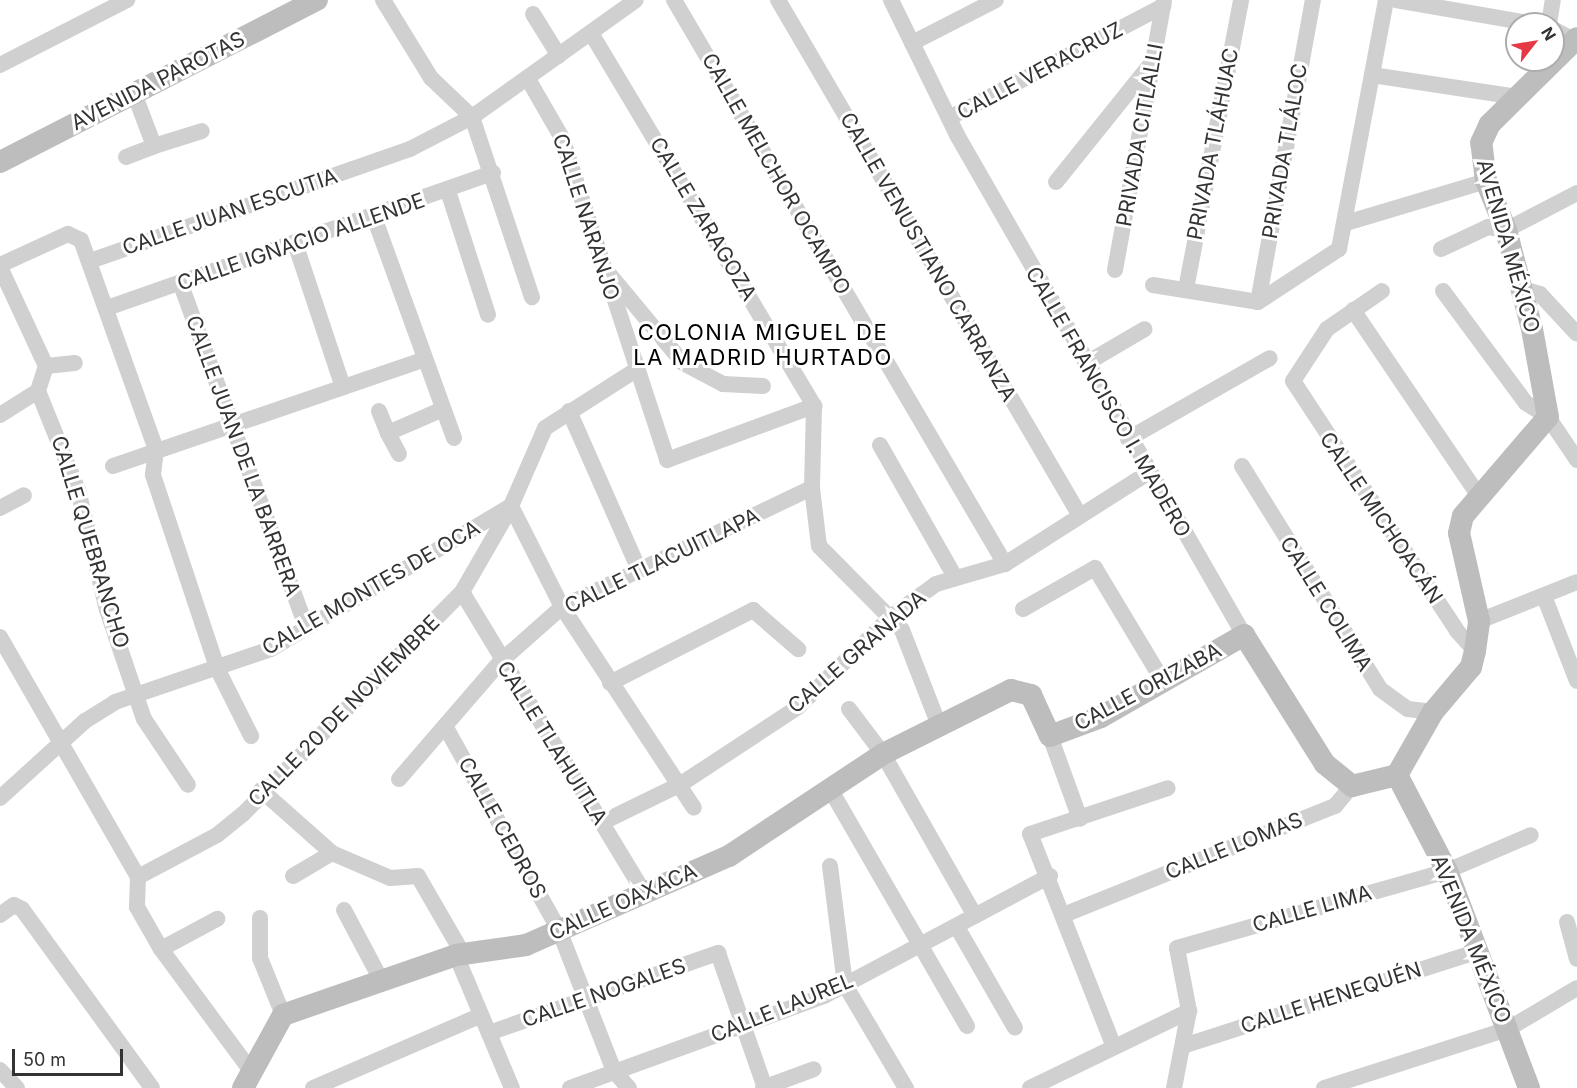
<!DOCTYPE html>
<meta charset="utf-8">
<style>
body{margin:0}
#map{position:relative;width:1577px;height:1088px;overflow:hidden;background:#fff;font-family:Inter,sans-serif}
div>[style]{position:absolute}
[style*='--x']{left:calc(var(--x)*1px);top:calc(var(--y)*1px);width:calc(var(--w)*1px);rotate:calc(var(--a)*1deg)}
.street>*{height:16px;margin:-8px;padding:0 8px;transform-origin:8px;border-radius:8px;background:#d0d0d0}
.secondary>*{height:22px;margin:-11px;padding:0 11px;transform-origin:11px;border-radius:11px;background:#bdbdbd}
span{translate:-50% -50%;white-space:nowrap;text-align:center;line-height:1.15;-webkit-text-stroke:6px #fff;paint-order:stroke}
.street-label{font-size:21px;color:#333}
.neighbourhood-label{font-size:22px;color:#000;letter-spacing:1.5px}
.north{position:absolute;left:1505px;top:12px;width:60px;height:60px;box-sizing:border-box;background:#fff;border:2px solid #adadad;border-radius:50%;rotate:59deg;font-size:16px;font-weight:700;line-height:24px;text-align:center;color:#333}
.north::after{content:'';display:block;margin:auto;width:21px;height:27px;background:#e63946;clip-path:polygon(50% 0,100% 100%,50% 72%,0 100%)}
.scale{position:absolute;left:12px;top:1049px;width:111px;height:27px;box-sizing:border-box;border:3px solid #333;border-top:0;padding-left:8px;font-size:18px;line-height:21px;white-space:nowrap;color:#333;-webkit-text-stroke:4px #fff;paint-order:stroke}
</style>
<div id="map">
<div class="street">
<i style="--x:383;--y:0;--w:92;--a:58.4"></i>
<i style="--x:431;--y:78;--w:57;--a:43.6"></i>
<i style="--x:472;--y:117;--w:190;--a:71.6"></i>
<i style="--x:674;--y:0;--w:654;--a:59.59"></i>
<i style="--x:778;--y:0;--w:596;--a:59.65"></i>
<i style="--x:891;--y:0;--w:150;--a:63.9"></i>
<i style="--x:957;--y:135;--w:577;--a:60.14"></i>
<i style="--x:1396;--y:0;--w:140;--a:9.9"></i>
<i style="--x:533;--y:14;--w:49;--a:58.2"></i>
<i style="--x:1549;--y:24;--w:24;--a:-81"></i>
<i style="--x:1553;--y:29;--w:24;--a:28"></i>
<i style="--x:591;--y:33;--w:435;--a:59.1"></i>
<i style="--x:912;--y:43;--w:94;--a:-27.1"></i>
<i style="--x:0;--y:65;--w:143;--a:-27.1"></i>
<i style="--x:1372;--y:75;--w:147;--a:8.6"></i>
<i style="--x:528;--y:79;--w:68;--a:60"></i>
<i style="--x:562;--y:138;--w:339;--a:71.9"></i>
<i style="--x:667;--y:460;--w:157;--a:-20.2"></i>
<i style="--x:134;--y:93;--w:57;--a:69.3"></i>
<i style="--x:154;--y:146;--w:50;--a:-17.4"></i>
<i style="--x:949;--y:118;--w:242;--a:-27.6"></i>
<i style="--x:126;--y:157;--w:30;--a:-21"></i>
<i style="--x:1056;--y:182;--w:151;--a:-51.2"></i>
<i style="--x:448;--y:191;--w:130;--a:72.1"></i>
<i style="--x:374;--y:217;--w:235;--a:70.1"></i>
<i style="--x:1346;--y:223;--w:146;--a:-16.7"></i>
<i style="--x:296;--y:246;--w:149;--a:71.6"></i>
<i style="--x:1441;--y:249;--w:52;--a:-25.1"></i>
<i style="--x:1488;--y:227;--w:18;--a:9"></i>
<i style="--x:1506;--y:230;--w:80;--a:-27.5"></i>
<i style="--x:90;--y:261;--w:339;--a:-19.3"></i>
<i style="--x:410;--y:149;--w:70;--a:-27.3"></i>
<i style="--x:472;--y:117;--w:201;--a:-35.5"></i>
<i style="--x:0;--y:265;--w:75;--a:-24.5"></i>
<i style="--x:68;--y:234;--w:14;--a:25"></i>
<i style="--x:81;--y:240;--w:223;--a:70.3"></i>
<i style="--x:156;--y:450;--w:25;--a:97"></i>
<i style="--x:153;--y:475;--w:206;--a:71.6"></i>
<i style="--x:218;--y:670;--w:74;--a:63.4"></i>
<i style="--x:0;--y:267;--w:109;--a:65.1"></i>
<i style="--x:46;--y:366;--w:26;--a:108"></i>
<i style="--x:38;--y:391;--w:45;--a:147.7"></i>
<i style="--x:1115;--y:270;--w:274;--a:-79.7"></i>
<i style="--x:610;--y:275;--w:114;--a:50.3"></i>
<i style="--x:683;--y:363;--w:45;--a:27.7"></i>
<i style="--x:723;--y:384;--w:40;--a:2.9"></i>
<i style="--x:181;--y:285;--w:364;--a:69.9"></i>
<i style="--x:1153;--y:285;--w:106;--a:9.2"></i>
<i style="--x:1258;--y:302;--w:97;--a:-33.2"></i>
<i style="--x:1339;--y:249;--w:253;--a:-79.3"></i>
<i style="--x:1519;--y:288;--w:22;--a:16"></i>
<i style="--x:1540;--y:294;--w:54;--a:47.2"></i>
<i style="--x:1186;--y:289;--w:294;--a:-79.2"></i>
<i style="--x:1382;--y:291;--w:67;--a:145.4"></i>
<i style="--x:1327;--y:329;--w:62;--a:123.2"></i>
<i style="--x:1293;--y:381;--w:299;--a:56.7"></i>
<i style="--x:1457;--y:631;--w:27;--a:48"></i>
<i style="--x:1443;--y:291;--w:139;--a:53.5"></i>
<i style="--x:1526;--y:403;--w:26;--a:32"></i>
<i style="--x:1548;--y:417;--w:52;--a:56"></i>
<i style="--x:1258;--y:302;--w:307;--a:-79.7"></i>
<i style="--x:107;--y:308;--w:409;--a:-19.3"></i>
<i style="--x:1353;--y:310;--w:221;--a:55.9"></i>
<i style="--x:1085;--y:364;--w:69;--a:-30.3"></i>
<i style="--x:46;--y:366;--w:29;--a:-6"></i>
<i style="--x:38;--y:391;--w:107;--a:68"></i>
<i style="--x:78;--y:490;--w:123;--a:76.4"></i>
<i style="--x:107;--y:610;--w:115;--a:71.3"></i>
<i style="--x:144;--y:719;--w:79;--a:56.3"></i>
<i style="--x:814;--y:406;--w:82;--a:91.4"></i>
<i style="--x:812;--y:488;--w:58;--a:83.1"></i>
<i style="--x:819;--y:546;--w:118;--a:45.3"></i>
<i style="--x:902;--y:630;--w:100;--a:68.8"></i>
<i style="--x:379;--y:411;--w:24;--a:68"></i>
<i style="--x:569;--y:411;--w:174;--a:66.2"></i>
<i style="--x:1128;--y:439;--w:163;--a:-29.7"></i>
<i style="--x:880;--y:445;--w:152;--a:60.4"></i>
<i style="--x:399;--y:454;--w:24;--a:-118"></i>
<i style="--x:388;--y:433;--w:58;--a:-23.5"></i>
<i style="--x:113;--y:466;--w:328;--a:-18.9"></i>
<i style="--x:1242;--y:466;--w:262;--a:58.2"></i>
<i style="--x:1380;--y:689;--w:34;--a:36"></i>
<i style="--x:1408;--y:709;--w:25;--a:7"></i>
<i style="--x:511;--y:506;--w:113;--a:63.2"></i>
<i style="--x:562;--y:607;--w:240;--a:56.7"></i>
<i style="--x:0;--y:508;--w:27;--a:-28"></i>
<i style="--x:462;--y:592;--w:352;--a:58.8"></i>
<i style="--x:1544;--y:596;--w:91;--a:68.8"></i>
<i style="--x:1023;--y:609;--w:83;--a:-29.7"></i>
<i style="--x:1095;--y:568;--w:134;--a:59"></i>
<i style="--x:1479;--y:621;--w:105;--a:-21.7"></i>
<i style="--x:0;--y:637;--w:277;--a:60.1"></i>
<i style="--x:138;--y:877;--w:30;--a:92"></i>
<i style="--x:137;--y:907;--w:48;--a:60.3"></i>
<i style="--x:161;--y:949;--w:152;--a:53.6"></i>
<i style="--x:610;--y:683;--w:161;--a:-27"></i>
<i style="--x:753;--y:610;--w:60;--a:40.9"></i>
<i style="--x:849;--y:709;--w:56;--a:52.9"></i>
<i style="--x:883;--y:754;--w:186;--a:60.4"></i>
<i style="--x:445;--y:726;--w:234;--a:60.8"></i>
<i style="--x:559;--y:930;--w:151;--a:68.7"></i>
<i style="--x:614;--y:1071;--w:23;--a:49"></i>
<i style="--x:1050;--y:736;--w:88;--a:70.1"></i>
<i style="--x:399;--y:779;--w:156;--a:-49.2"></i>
<i style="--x:501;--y:661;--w:81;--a:-41.5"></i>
<i style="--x:562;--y:607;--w:277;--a:-25.5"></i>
<i style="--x:829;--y:787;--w:276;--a:60"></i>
<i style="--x:261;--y:790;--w:95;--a:41.6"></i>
<i style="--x:332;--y:853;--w:63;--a:23.3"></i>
<i style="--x:390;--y:878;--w:28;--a:-4"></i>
<i style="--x:418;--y:876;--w:90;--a:60"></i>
<i style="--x:0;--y:798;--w:115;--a:-42.2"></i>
<i style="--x:85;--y:721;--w:36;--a:-32"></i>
<i style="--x:115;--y:702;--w:165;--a:-18.8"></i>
<i style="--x:271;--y:649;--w:279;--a:-30.8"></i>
<i style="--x:511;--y:506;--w:85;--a:-66.4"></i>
<i style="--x:545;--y:428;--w:106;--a:-32.6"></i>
<i style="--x:601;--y:823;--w:89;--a:-26"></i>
<i style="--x:681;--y:784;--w:140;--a:-33.3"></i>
<i style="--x:798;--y:707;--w:131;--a:-44.1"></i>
<i style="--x:892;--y:616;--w:54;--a:-36"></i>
<i style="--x:936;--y:584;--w:72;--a:-16.2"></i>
<i style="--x:1005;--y:564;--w:169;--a:-32.5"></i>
<i style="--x:830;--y:866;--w:120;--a:82.8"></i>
<i style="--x:845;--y:985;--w:120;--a:59.4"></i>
<i style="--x:293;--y:876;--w:45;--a:-30.5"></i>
<i style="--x:138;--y:877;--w:89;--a:-28"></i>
<i style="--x:217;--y:835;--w:33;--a:-39"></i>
<i style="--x:243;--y:814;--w:312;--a:-45.4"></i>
<i style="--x:462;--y:592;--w:98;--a:-60"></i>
<i style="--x:344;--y:910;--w:79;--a:62.1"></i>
<i style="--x:1066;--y:914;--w:290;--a:-21.9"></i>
<i style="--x:1335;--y:806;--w:26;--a:-50"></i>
<i style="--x:0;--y:915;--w:17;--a:-36"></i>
<i style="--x:14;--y:905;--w:9;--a:27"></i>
<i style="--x:22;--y:909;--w:221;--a:54"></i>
<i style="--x:260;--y:918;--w:40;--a:90"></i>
<i style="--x:260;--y:958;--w:61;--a:68"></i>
<i style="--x:1567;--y:922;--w:38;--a:75"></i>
<i style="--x:957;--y:927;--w:116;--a:60.1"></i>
<i style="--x:161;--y:949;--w:64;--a:-28.2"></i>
<i style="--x:456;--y:955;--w:144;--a:67.2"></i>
<i style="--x:489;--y:1033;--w:243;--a:-19.3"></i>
<i style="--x:718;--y:953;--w:143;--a:70.8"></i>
<i style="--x:1183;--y:1046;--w:311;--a:-17.8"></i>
<i style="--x:1114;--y:1047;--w:229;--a:-111.5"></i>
<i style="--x:1030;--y:834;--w:145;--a:-18.4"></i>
<i style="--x:0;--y:1070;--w:25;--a:47"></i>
<i style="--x:313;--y:1088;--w:181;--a:-23.4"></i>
<i style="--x:570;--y:1088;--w:270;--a:-19.9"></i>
<i style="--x:824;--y:996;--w:256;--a:-28"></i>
<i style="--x:763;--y:1088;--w:54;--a:-20.4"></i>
<i style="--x:1030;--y:1088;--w:177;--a:-25.8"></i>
<i style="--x:1174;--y:1088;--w:78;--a:-79"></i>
<i style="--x:1189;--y:1011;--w:64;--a:-100.8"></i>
<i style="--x:1177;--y:948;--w:281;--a:-15.9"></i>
<i style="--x:1447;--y:871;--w:91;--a:-23.2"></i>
<i style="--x:1324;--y:1088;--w:193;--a:-17.8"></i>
<i style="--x:1508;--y:1029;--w:80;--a:-30.7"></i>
</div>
<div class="secondary">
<i style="--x:0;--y:162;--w:356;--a:-27.1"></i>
<i style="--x:243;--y:1088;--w:83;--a:-61.3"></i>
<i style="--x:283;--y:1015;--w:183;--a:-19.1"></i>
<i style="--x:456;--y:955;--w:71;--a:-8.1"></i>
<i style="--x:526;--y:945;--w:222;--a:-23.7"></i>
<i style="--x:729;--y:856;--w:185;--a:-33.5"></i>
<i style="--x:883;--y:754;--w:143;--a:-26.6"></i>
<i style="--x:1011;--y:690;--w:21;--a:14"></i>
<i style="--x:1031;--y:695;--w:45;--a:65.1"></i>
<i style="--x:1050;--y:736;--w:54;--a:-20.4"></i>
<i style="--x:1101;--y:717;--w:165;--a:-29.8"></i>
<i style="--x:1244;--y:635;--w:152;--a:57.9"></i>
<i style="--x:1325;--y:764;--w:35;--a:39"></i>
<i style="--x:1352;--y:786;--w:46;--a:-13.7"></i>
<i style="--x:1529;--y:1088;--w:232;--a:-110.7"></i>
<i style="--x:1447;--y:871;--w:108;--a:-117.5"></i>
<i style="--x:1397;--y:775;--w:73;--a:-60.3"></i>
<i style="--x:1433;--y:712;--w:59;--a:-49.8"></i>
<i style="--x:1471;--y:667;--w:16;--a:-76"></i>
<i style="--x:1475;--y:651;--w:30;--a:-82"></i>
<i style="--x:1479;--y:621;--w:90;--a:-102.8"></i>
<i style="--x:1459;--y:533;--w:17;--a:-77"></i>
<i style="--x:1463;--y:516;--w:130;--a:-49.4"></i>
<i style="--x:1548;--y:417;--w:89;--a:-100.3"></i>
<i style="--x:1532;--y:329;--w:102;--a:-104.7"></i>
<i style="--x:1506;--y:230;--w:53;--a:-112.2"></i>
<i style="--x:1486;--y:181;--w:38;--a:-97"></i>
<i style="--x:1481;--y:143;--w:21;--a:-65"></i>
<i style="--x:1490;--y:124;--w:122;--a:-44.7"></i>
</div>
<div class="street-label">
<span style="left:1040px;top:71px;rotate:-28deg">CALLE VERACRUZ</span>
<span style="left:158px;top:81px;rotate:-27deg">AVENIDA PAROTAS</span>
<span style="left:1140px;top:135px;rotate:-80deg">PRIVADA CITLALLI</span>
<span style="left:1213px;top:144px;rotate:-79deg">PRIVADA TLÁHUAC</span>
<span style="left:1285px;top:151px;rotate:-80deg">PRIVADA TLÁLOC</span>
<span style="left:776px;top:174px;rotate:60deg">CALLE MELCHOR OCAMPO</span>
<span style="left:230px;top:212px;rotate:-19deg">CALLE JUAN ESCUTIA</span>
<span style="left:586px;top:217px;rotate:72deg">CALLE NARANJO</span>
<span style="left:703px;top:219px;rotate:59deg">CALLE ZARAGOZA</span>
<span style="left:301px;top:242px;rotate:-19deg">CALLE IGNACIO ALLENDE</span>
<span style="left:1508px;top:246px;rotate:74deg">AVENIDA MÉXICO</span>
<span style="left:928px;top:257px;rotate:60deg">CALLE VENUSTIANO CARRANZA</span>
<span style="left:1108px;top:402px;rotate:60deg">CALLE FRANCISCO I. MADERO</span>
<span style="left:243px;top:456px;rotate:70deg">CALLE JUAN DE LA BARRERA</span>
<span style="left:1381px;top:518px;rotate:56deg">CALLE MICHOACÁN</span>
<span style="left:90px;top:542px;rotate:73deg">CALLE QUEBRANCHO</span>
<span style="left:662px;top:561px;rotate:-26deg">CALLE TLACUITLAPA</span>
<span style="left:371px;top:588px;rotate:-30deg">CALLE MONTES DE OCA</span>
<span style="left:1326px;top:604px;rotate:58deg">CALLE COLIMA</span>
<span style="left:857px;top:652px;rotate:-41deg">CALLE GRANADA</span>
<span style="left:1148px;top:687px;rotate:-28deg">CALLE ORIZABA</span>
<span style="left:344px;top:711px;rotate:-45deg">CALLE 20 DE NOVIEMBRE</span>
<span style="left:552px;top:743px;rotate:58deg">CALLE TLAHUITLA</span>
<span style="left:502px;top:828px;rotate:61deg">CALLE CEDROS</span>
<span style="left:1234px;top:846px;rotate:-22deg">CALLE LOMAS</span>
<span style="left:623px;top:902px;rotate:-24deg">CALLE OAXACA</span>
<span style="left:1312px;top:909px;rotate:-16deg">CALLE LIMA</span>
<span style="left:1471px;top:939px;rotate:68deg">AVENIDA MÉXICO</span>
<span style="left:604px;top:993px;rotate:-19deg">CALLE NOGALES</span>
<span style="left:1331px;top:998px;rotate:-18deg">CALLE HENEQUÉN</span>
<span style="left:782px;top:1008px;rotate:-22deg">CALLE LAUREL</span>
</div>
<div class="neighbourhood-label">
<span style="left:763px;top:345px">COLONIA MIGUEL DE<br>LA MADRID HURTADO</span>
</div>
<div class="north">N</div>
<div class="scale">50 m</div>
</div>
